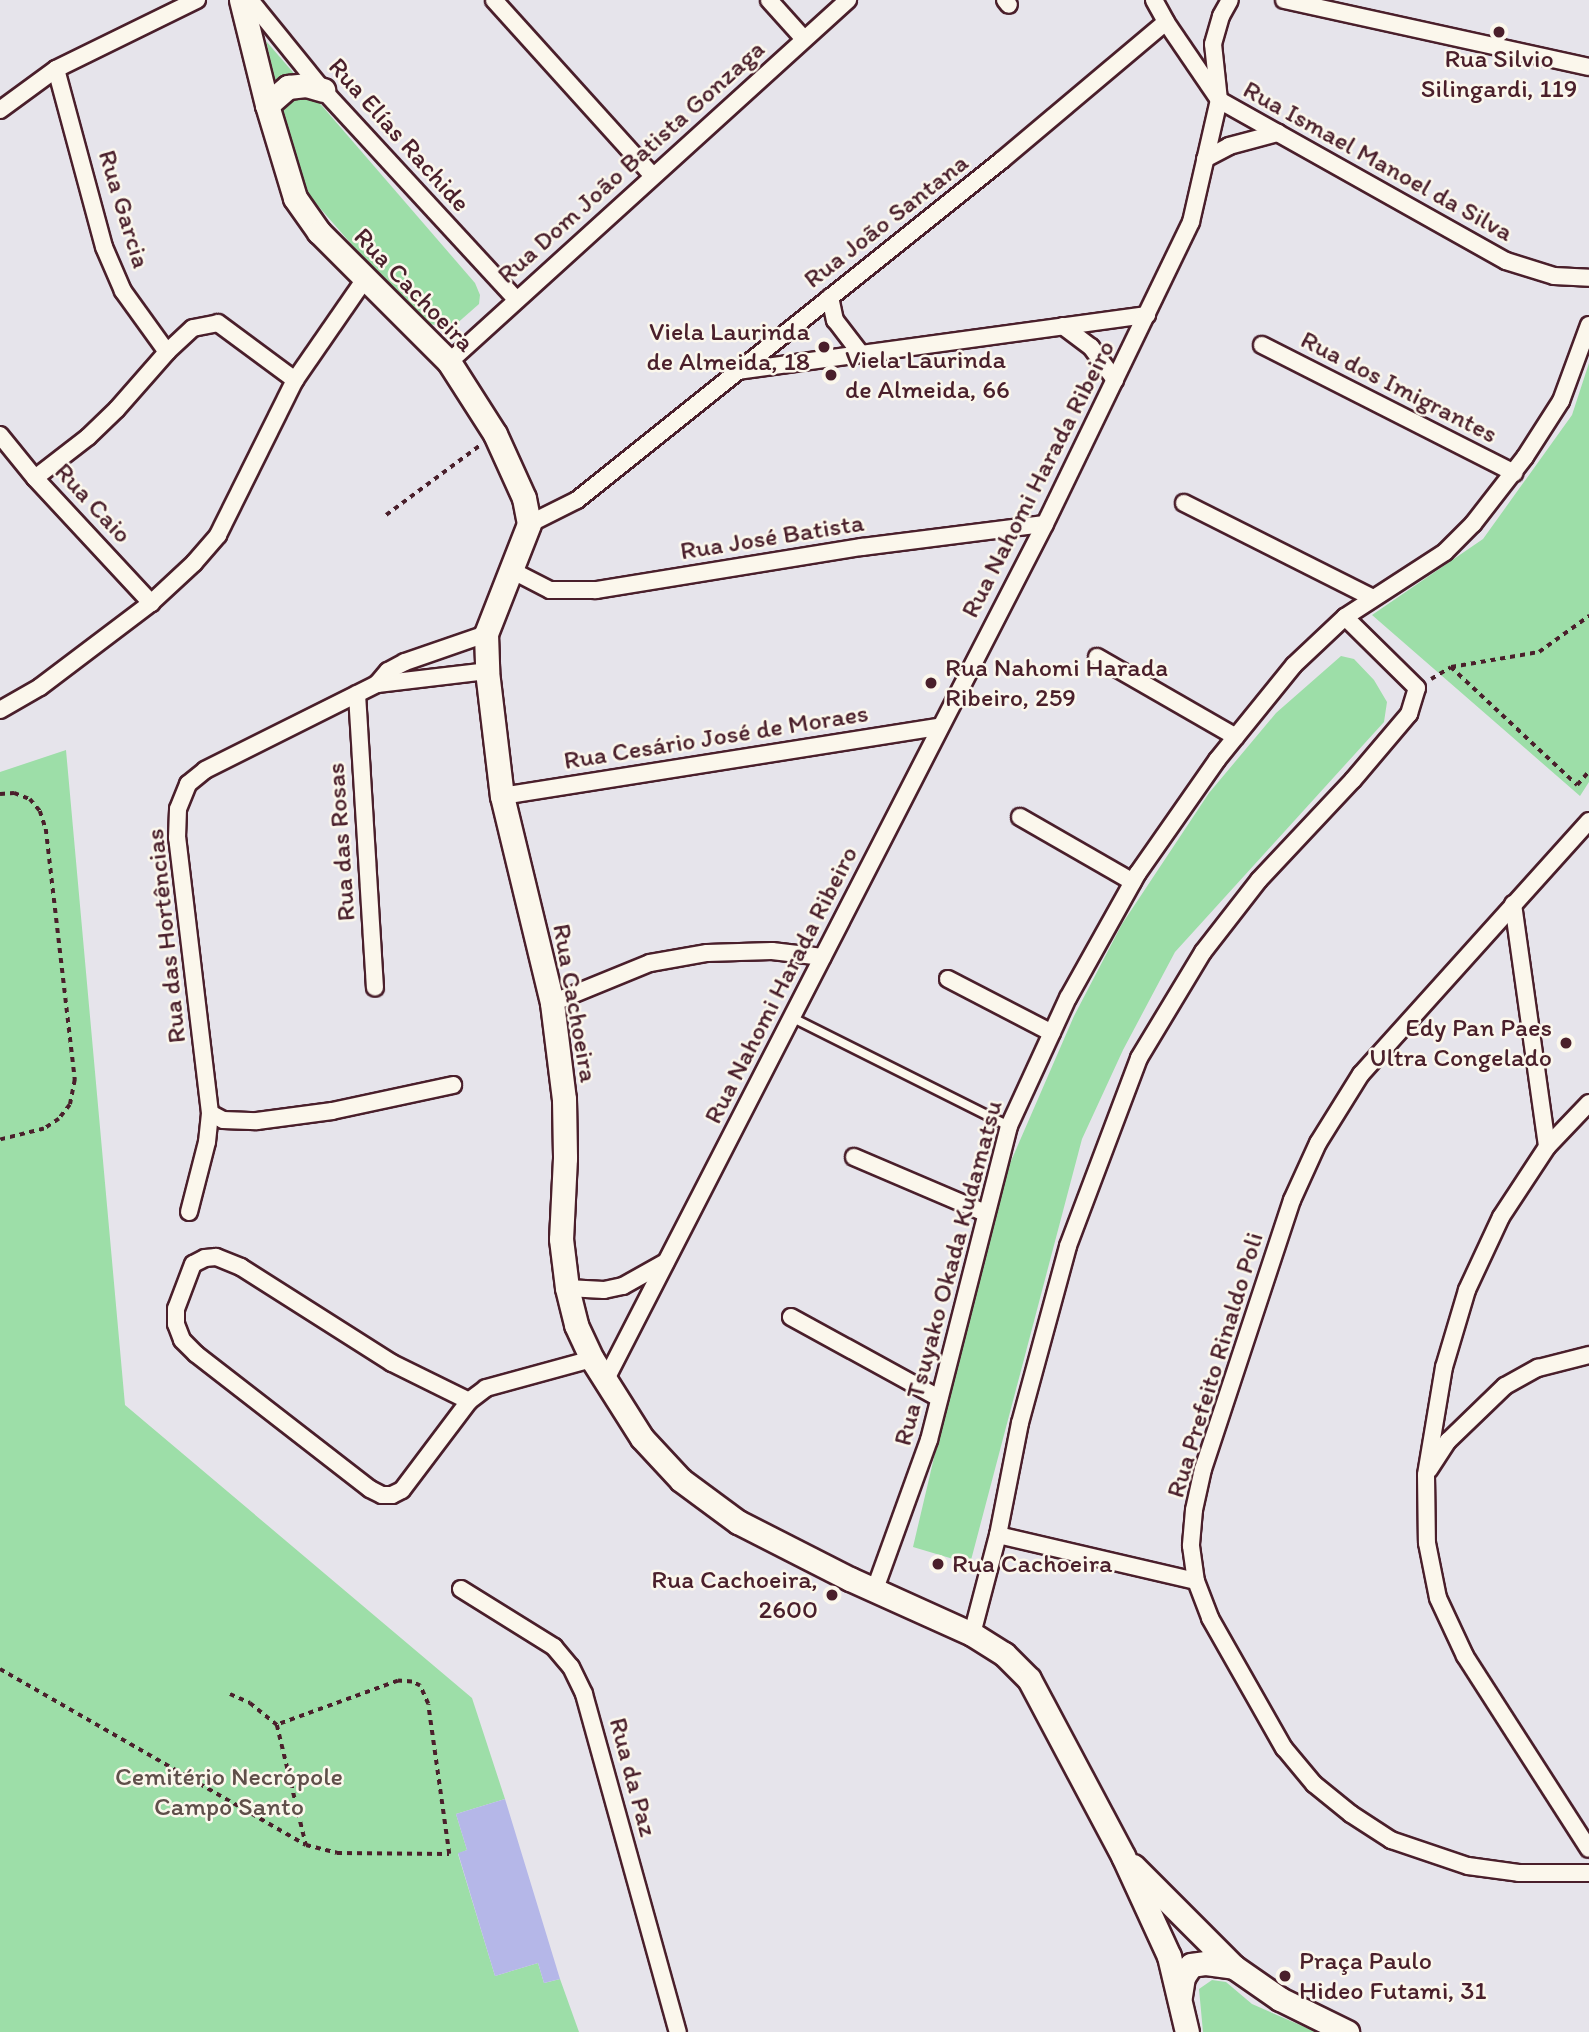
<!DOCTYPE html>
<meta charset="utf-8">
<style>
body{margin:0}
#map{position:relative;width:1589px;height:2032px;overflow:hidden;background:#e6e4eb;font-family:Itim,sans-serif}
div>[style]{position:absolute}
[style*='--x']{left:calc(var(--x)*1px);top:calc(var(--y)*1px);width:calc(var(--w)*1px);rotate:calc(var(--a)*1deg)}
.green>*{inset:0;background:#9ddea8}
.building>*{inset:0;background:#b5b7e8}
.path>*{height:3.5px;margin-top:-1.75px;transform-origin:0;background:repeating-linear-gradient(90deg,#4a1f2b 0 5px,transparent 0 10px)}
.roads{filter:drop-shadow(2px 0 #4a1f2b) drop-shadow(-2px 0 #4a1f2b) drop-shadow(0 2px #4a1f2b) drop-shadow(0 -2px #4a1f2b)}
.lane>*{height:8px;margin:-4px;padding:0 4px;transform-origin:4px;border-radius:4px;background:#fbf7ec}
.street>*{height:16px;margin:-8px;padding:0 8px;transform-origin:8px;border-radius:8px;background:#fbf7ec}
.secondary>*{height:23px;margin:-11.5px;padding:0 11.5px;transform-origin:11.5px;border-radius:11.5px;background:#fbf7ec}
.dots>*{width:19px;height:19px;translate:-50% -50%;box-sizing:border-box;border:4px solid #fbf7ec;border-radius:50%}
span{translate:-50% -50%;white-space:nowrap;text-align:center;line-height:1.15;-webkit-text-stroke:5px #fbf7ec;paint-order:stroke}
.poi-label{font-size:26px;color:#4a1f2b}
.right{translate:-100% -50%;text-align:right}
.left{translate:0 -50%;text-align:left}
.street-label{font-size:26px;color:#4a1f2b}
.park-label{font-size:26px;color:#5f4f4a}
</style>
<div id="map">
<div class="green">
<i style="clip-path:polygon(266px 41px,475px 283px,480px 295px,479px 304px,454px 326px,421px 324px,299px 184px)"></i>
<i style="clip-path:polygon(1589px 363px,1589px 782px,1580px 796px,1372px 615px,1483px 539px,1572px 415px)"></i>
<i style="clip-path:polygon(1341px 656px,1354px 659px,1374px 680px,1387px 702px,1384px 722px,1175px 952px,1123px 1050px,1082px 1139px,970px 1564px,913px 1547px,995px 1198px,1074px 1016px,1122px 924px,1209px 793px,1276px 713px)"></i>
<i style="clip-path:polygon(66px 750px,125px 1405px,472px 1698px,505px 1799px,456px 1814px,467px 1850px,458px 1854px,495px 1976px,538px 1963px,544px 1983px,560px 1979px,579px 2032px,0 2032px,0 772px)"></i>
<i style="clip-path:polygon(1212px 1980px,1226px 1982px,1252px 2004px,1316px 2032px,1203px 2032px,1199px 1989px)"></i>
</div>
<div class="building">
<i style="clip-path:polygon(505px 1799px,560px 1979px,544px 1983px,538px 1963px,495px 1976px,458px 1853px,467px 1850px,456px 1814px)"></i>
</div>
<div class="path">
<i style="--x:386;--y:515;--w:116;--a:-36.6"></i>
<i style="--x:1451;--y:667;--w:173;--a:43.1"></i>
<i style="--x:1577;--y:785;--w:18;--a:-49"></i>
<i style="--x:1431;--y:679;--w:23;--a:-31"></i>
<i style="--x:1451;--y:667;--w:89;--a:-9.7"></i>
<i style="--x:1539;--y:652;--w:62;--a:-35.8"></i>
<i style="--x:0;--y:794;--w:14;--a:-4"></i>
<i style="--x:14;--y:793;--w:17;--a:21"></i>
<i style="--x:30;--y:799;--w:16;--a:50"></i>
<i style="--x:40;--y:811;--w:19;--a:72"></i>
<i style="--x:46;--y:829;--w:253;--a:83.4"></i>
<i style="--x:75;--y:1080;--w:25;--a:101"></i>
<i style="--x:70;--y:1105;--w:18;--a:128"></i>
<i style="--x:59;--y:1119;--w:18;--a:146"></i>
<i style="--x:44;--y:1129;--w:45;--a:166"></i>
<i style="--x:0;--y:1669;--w:353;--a:29.9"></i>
<i style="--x:306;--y:1845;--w:32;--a:14"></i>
<i style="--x:337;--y:1853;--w:112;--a:0.5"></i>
<i style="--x:449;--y:1854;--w:151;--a:-98"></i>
<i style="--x:428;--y:1704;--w:20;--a:-114"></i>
<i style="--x:420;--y:1686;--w:9;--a:-153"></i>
<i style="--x:412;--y:1682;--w:14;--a:-176"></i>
<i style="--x:398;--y:1681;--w:129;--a:160"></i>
<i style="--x:277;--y:1725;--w:123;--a:76.4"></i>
<i style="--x:230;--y:1694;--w:22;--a:24"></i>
<i style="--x:250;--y:1703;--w:35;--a:39"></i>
</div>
<div class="roads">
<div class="lane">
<i style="--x:793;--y:1018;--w:241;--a:26.6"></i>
</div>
<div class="street">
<i style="--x:250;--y:0;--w:116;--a:51"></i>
<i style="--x:323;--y:90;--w:284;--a:47.3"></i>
<i style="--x:494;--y:0;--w:236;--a:47.9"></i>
<i style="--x:769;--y:0;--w:52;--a:48.1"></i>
<i style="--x:1005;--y:0;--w:6;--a:51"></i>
<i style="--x:1154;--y:0;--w:25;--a:61"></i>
<i style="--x:1166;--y:22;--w:94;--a:55.8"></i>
<i style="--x:1219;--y:100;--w:329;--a:29.3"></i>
<i style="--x:1506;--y:261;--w:50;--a:17.4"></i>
<i style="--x:1554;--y:276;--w:35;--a:3"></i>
<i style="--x:1284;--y:0;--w:312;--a:12.4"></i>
<i style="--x:56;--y:69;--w:184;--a:74.9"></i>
<i style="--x:104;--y:247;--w:48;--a:66.6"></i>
<i style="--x:123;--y:291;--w:75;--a:54.2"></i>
<i style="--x:0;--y:110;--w:69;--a:-36.2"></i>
<i style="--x:56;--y:69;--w:157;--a:-26.1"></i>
<i style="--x:1205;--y:159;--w:27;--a:-28"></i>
<i style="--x:1229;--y:146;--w:51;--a:-14.9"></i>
<i style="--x:830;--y:297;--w:24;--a:78"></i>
<i style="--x:835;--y:320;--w:43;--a:52.6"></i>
<i style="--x:1063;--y:326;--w:35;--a:37"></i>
<i style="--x:1091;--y:347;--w:41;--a:54"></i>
<i style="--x:1262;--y:345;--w:283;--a:26.9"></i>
<i style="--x:449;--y:362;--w:539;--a:-42.22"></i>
<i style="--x:737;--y:371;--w:414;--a:-7.8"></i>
<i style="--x:0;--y:435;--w:55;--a:50.9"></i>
<i style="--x:35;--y:478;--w:171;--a:47.1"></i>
<i style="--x:35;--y:478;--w:67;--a:-37.7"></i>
<i style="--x:88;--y:437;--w:40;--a:-44"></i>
<i style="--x:117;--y:409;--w:76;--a:-48.7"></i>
<i style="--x:167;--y:352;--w:35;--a:-43"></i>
<i style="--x:193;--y:328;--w:25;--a:-11"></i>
<i style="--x:218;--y:323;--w:96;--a:36.5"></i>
<i style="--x:1184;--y:503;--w:209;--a:26.7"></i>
<i style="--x:529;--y:524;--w:54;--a:-26.6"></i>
<i style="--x:577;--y:500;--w:544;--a:-38.66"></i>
<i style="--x:1002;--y:160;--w:214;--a:-40.1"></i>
<i style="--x:511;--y:570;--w:44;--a:27.1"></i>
<i style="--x:550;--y:590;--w:46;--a:0"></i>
<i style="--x:596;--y:590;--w:269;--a:-9.2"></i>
<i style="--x:862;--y:547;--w:184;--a:-7.2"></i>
<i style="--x:1097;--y:657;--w:160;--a:29.9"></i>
<i style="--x:377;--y:684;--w:111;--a:-6.7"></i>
<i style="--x:357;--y:694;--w:294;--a:86.5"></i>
<i style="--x:0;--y:710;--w:46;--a:-29.9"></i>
<i style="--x:40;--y:687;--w:139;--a:-37.1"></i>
<i style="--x:151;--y:603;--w:59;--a:-42.9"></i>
<i style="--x:194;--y:563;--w:37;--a:-49"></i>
<i style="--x:218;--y:535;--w:173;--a:-63.6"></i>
<i style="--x:295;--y:380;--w:123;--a:-55.3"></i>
<i style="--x:502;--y:796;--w:441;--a:-9"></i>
<i style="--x:1020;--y:817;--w:130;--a:29.9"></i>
<i style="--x:1589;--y:821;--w:341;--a:132"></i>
<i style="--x:1361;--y:1074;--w:81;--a:121.9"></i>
<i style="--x:1318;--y:1143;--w:63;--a:114.5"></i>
<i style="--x:1292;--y:1200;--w:283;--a:108.3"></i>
<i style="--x:1203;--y:1469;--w:42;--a:102.4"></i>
<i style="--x:1194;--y:1510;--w:36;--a:95"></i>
<i style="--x:1191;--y:1546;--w:35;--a:82"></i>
<i style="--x:1196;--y:1581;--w:40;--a:69"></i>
<i style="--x:1210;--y:1618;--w:150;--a:60.4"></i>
<i style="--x:1284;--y:1748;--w:47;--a:50.2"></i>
<i style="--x:1314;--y:1784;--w:48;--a:39"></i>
<i style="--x:1351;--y:1814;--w:48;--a:33"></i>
<i style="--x:1391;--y:1840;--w:81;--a:18.7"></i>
<i style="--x:1468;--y:1866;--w:51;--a:7.8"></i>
<i style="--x:1519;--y:1873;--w:70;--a:0"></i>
<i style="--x:1513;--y:904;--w:245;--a:82"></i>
<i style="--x:948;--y:979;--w:117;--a:27.4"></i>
<i style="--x:552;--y:1003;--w:106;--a:-22.2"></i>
<i style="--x:650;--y:963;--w:58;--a:-10"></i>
<i style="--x:707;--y:953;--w:65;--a:-1.8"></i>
<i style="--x:772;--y:951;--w:51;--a:6.7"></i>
<i style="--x:1589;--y:1103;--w:61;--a:133.7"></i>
<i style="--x:1547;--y:1147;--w:84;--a:123.3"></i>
<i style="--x:1501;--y:1217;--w:81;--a:115"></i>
<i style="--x:1467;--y:1290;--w:80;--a:106.6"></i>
<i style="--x:1444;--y:1367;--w:109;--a:99.5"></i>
<i style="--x:1426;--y:1475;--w:68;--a:89.2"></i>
<i style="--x:1427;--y:1543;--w:56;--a:78.7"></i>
<i style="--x:1438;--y:1598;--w:64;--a:65"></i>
<i style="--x:1465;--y:1656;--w:229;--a:57.3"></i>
<i style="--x:210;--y:1113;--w:15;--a:28"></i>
<i style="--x:223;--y:1120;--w:34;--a:2"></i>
<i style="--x:257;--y:1121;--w:76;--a:-7.6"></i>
<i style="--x:332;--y:1111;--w:124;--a:-12.1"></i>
<i style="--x:854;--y:1157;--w:142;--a:23.1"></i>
<i style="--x:189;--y:1212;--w:72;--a:-75.6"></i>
<i style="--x:207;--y:1142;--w:29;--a:-84"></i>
<i style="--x:210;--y:1113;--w:277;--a:-96.8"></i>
<i style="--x:177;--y:838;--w:29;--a:-88"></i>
<i style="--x:178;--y:809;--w:27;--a:-68"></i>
<i style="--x:188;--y:784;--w:22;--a:-39"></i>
<i style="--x:205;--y:770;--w:192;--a:-26.6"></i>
<i style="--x:377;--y:684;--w:17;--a:-50"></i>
<i style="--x:388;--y:671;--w:19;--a:-28"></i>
<i style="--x:405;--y:662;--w:86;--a:-19.1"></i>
<i style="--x:567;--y:1288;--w:37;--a:3"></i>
<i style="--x:604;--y:1290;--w:19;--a:-12"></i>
<i style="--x:623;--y:1286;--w:49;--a:-29.2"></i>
<i style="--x:791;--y:1317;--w:169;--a:28.7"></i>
<i style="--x:605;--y:1381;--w:963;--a:-62.82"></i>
<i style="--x:1045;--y:524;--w:335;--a:-64.2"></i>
<i style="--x:1191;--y:222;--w:125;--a:-77.1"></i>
<i style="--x:1219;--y:100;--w:56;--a:-96.1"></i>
<i style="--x:1213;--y:44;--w:29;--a:-74"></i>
<i style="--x:1221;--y:16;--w:18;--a:-61"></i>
<i style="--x:469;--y:1401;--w:86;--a:-153.7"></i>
<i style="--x:392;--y:1363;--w:179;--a:-147.6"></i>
<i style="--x:241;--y:1267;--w:27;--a:-158"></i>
<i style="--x:216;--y:1257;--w:11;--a:175"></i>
<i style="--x:205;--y:1258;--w:13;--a:153"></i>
<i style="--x:193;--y:1264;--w:48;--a:110.7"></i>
<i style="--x:176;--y:1309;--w:15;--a:90"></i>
<i style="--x:176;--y:1324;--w:17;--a:69"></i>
<i style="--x:182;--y:1340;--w:20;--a:45"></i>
<i style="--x:196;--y:1354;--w:220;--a:37.8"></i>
<i style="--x:370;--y:1489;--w:13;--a:27"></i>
<i style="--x:382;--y:1495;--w:10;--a:0"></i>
<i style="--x:392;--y:1495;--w:11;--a:-27"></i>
<i style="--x:402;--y:1490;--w:111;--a:-53"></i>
<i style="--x:469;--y:1401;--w:21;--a:-37"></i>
<i style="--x:486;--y:1388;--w:110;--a:-15.3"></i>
<i style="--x:1429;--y:1470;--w:35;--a:-57"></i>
<i style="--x:1448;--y:1441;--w:79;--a:-44"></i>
<i style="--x:1505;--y:1386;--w:38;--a:-29"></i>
<i style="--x:1538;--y:1368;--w:53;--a:-14.3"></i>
<i style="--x:998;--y:1535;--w:203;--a:13.1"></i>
<i style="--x:461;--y:1589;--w:110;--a:31.9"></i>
<i style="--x:554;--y:1647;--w:26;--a:50"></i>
<i style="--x:571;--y:1667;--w:30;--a:64"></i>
<i style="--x:584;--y:1694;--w:351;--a:74.5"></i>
<i style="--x:875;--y:1589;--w:158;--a:-70.1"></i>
<i style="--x:929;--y:1440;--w:324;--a:-75.7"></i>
<i style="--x:1009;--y:1126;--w:141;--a:-65.3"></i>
<i style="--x:1068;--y:998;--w:143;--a:-60.8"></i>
<i style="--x:1138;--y:873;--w:138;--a:-55"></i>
<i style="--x:1217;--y:760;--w:122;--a:-51"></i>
<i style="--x:1294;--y:665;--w:70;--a:-43.3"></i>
<i style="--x:1345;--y:617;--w:119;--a:-33"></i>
<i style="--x:1445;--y:552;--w:40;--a:-45"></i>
<i style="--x:1473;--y:524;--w:85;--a:-52.2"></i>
<i style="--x:1525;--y:457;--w:67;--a:-57.3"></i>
<i style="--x:1561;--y:401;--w:81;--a:-69.8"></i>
<i style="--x:972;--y:1634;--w:102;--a:-75.3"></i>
<i style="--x:998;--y:1535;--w:114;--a:-78.9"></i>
<i style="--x:1020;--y:1423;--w:183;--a:-74.8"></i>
<i style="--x:1068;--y:1246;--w:201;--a:-69.3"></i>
<i style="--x:1139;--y:1058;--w:124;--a:-58.9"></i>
<i style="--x:1203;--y:952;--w:91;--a:-52.1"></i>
<i style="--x:1259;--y:880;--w:137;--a:-46.8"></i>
<i style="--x:1353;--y:780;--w:87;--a:-49.7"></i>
<i style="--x:1409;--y:714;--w:27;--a:-73"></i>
<i style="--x:1417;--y:688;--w:101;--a:-135.4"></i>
</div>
<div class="secondary">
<i style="--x:241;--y:0;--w:108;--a:76.1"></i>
<i style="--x:267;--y:105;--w:97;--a:73.2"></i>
<i style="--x:295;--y:198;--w:42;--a:54.8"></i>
<i style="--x:319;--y:232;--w:184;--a:45"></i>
<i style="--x:449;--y:362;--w:85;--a:57.4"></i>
<i style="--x:495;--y:434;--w:70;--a:65.6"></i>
<i style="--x:524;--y:498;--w:26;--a:79"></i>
<i style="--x:529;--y:524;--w:118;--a:111.4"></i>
<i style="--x:486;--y:634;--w:37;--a:88"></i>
<i style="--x:487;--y:671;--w:126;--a:83.2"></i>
<i style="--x:502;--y:796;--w:213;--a:76.4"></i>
<i style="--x:552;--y:1003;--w:97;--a:82.9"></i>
<i style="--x:564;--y:1099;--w:59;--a:89"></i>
<i style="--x:565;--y:1158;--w:81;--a:92.8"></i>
<i style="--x:561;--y:1239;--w:49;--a:83"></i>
<i style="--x:567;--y:1288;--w:38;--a:76"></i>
<i style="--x:576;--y:1325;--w:38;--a:65"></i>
<i style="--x:592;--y:1359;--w:93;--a:57.7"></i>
<i style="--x:642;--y:1438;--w:57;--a:47.1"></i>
<i style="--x:681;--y:1480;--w:71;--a:36.4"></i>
<i style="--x:738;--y:1522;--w:126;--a:27"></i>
<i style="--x:850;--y:1579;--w:134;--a:24.3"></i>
<i style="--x:972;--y:1634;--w:38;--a:32"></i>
<i style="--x:1004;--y:1654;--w:35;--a:45"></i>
<i style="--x:1029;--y:1679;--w:200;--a:62"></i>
<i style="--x:1123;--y:1856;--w:110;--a:65.3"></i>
<i style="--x:1169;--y:1956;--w:78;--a:76.7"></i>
<i style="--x:267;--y:105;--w:28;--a:-41"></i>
<i style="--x:288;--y:87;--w:18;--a:-6"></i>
<i style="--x:306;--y:85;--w:18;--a:16"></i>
<i style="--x:1133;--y:1866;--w:143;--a:45"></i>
<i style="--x:1234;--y:1967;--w:56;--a:34.8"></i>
<i style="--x:1280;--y:1999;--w:75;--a:26.2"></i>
<i style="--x:1180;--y:1996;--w:19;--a:-81"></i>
<i style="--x:1183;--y:1977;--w:14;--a:-56"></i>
<i style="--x:1191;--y:1965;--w:15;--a:-8"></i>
<i style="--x:1206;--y:1963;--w:28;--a:8"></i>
</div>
</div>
<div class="dots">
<i style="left:1499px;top:32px;background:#4a1f2b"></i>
<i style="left:824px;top:347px;background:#4a1f2b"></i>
<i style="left:831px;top:375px;background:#4a1f2b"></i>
<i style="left:931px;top:683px;background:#4a1f2b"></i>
<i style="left:1566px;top:1043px;background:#4a1f2b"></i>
<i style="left:938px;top:1564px;background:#4a1f2b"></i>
<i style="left:832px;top:1595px;background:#4a1f2b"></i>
<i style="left:1285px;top:1976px;background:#4a1f2b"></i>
</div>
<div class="poi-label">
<span style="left:1499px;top:74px">Rua Silvio<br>Silingardi, 119</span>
<span class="right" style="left:810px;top:347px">Viela Laurinda<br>de Almeida, 18</span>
<span class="left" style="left:845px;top:375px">Viela Laurinda<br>de Almeida, 66</span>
<span class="left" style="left:945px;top:683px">Rua Nahomi Harada<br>Ribeiro, 259</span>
<span class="right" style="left:1552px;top:1043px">Edy Pan Paes<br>Ultra Congelado</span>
<span class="left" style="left:952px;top:1564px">Rua Cachoeira</span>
<span class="right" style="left:818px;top:1595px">Rua Cachoeira,<br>2600</span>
<span class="left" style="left:1299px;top:1976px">Praça Paulo<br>Hideo Futami, 31</span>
</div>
<div class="street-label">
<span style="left:399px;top:135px;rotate:48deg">Rua Elías Rachide</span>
<span style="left:1378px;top:161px;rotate:29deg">Rua Ismael Manoel da Silva</span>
<span style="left:631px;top:162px;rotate:-42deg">Rua Dom João Batista Gonzaga</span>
<span style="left:124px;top:209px;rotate:73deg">Rua Garcia</span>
<span style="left:886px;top:221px;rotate:-38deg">Rua João Santana</span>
<span style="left:414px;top:290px;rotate:46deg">Rua Cachoeira</span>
<span style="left:1399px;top:387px;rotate:27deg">Rua dos Imigrantes</span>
<span style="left:1038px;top:479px;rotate:-63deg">Rua Nahomi Harada Ribeiro</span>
<span style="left:93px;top:503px;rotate:47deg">Rua Caio</span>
<span style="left:772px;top:537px;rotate:-9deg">Rua José Batista</span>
<span style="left:716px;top:737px;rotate:-9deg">Rua Cesário José de Moraes</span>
<span style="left:341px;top:842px;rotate:-94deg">Rua das Rosas</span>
<span style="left:166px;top:936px;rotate:-96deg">Rua das Hortências</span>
<span style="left:781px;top:985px;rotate:-63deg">Rua Nahomi Harada Ribeiro</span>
<span style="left:575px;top:1003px;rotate:80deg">Rua Cachoeira</span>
<span style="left:948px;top:1273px;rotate:-75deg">Rua Tsuyako Okada Kudamatsu</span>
<span style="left:1215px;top:1365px;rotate:-73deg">Rua Prefeito Rinaldo Poli</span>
<span style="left:633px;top:1777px;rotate:75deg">Rua da Paz</span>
</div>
<div class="park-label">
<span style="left:229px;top:1792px">Cemitério Necrópole<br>Campo Santo</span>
</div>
</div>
